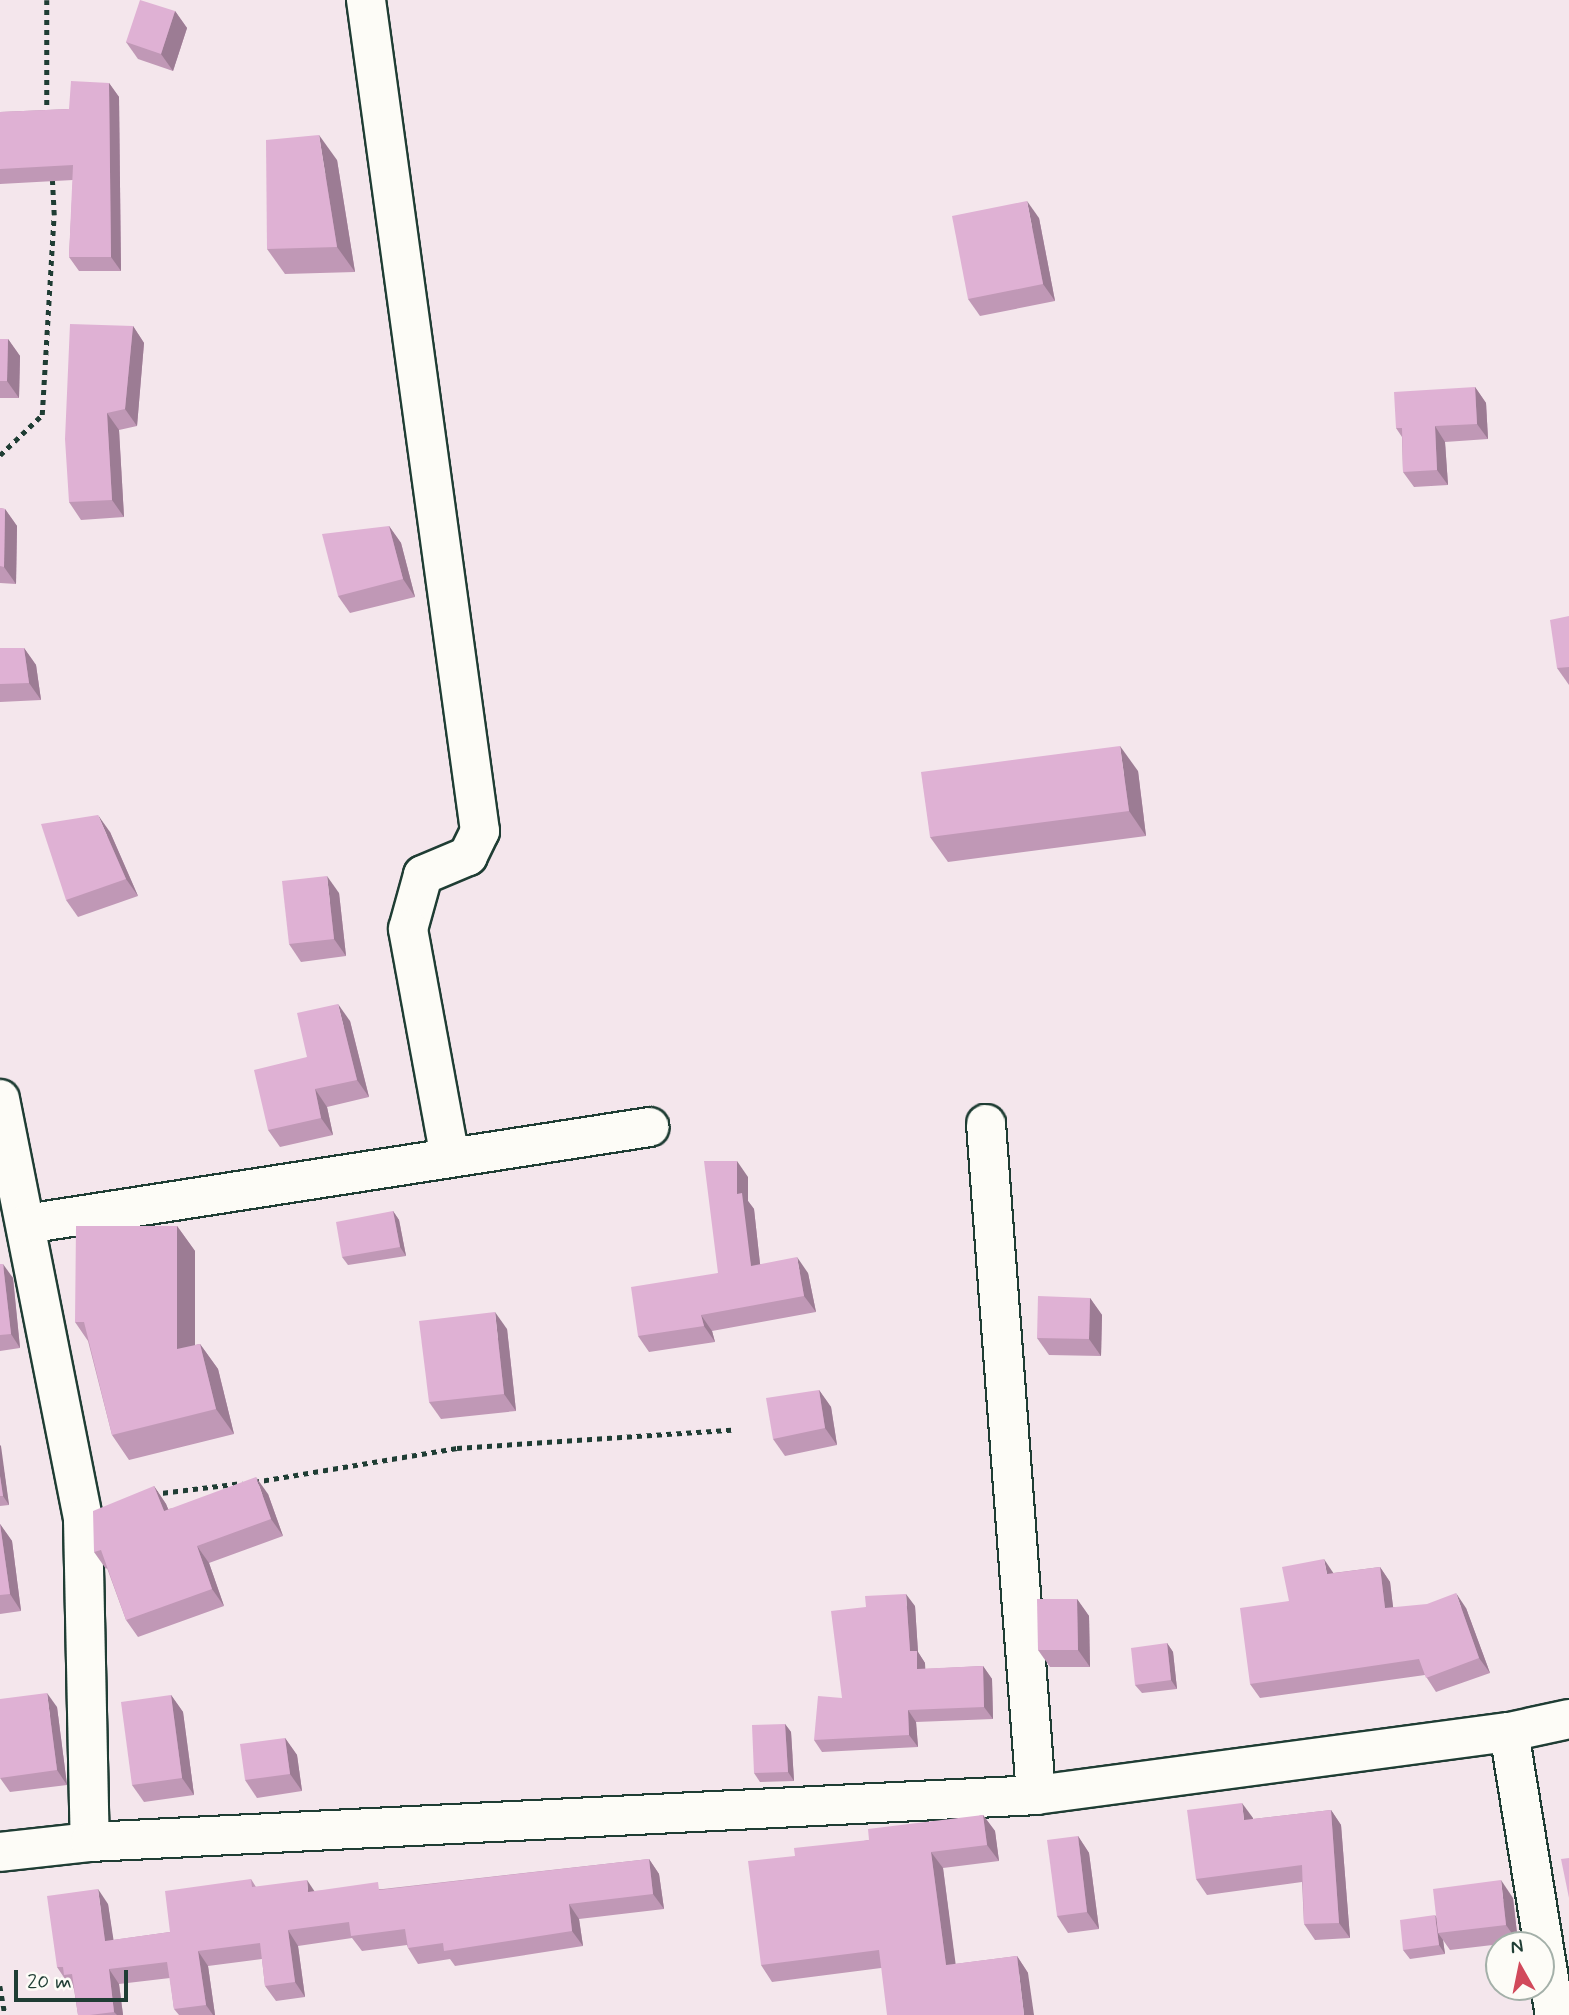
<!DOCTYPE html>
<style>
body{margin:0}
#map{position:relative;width:1569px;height:2015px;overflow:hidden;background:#f4e6ec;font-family:Mynerve,sans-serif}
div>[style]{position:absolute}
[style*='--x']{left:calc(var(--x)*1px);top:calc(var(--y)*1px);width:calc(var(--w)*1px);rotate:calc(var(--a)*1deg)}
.path>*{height:4.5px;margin-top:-2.25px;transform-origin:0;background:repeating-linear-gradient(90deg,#1f3d34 0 5px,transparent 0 10px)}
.roads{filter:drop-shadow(2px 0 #1f3d34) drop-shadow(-2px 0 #1f3d34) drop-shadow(0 2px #1f3d34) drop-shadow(0 -2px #1f3d34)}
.street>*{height:38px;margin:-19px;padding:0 19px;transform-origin:19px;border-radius:19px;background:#fdfcf7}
.secondary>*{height:38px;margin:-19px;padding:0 19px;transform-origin:19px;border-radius:19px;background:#fdfcf7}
.wall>*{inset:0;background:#c098b6}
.shaded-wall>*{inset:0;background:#9c7c94}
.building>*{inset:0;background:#dfb1d4}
span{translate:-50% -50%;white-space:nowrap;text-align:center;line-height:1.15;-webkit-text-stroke:6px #fdfcf7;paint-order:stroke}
.north{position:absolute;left:1485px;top:1931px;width:70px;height:70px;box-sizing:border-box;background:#fdfcf7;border:2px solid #a4b0a9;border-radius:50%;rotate:351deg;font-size:19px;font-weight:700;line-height:28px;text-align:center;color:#1f3d34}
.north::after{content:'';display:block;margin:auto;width:24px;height:32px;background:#d1495b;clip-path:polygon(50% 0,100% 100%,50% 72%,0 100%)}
.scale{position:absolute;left:14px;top:1970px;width:114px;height:32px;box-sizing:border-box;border:4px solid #1f3d34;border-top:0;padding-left:9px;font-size:21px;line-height:24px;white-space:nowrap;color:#1f3d34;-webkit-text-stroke:5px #fdfcf7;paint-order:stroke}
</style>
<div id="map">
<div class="path">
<i style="--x:47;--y:0;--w:116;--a:90"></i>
<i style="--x:0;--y:455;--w:58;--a:-43.6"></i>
<i style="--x:42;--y:415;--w:200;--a:-86.6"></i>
<i style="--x:54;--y:215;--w:38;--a:-93"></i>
<i style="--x:254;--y:1482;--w:206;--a:-9.5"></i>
<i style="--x:457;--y:1448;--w:275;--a:-3.8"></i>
<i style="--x:153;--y:1494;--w:90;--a:-7"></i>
<i style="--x:0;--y:1986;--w:29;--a:80"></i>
</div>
<div class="roads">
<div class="street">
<i style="--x:366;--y:0;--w:839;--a:82.19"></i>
<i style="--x:480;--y:831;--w:28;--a:116"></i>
<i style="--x:468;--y:856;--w:49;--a:157.1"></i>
<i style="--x:423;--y:875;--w:56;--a:105.5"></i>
<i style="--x:408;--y:929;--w:232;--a:79.6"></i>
<i style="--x:0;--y:1099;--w:429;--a:78.8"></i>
<i style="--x:83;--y:1520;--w:322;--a:88.8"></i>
<i style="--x:986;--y:1124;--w:673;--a:85.74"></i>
<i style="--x:26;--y:1224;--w:631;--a:-8.84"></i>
<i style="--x:1509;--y:1732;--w:287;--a:80.8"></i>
</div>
<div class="secondary">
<i style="--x:0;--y:1852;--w:91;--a:-6.3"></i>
<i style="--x:90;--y:1842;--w:947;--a:-2.84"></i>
<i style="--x:1036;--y:1795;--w:477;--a:-7.6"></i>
<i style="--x:1509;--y:1732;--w:61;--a:-12.2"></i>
</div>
</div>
<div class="wall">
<i style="clip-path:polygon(175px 11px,187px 28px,173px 71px,138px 59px,126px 42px)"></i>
<i style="clip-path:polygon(109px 83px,119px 97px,121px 271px,79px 271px,69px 257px,73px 180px,0 184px,0 112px,69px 109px)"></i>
<i style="clip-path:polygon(337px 160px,355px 272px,285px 274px,267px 249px)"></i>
<i style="clip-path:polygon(1039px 218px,1055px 301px,980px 316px,968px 299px)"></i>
<i style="clip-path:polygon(133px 326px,144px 343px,137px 426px,119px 430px,124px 517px,81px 520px,69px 502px)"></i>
<i style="clip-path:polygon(0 339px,8px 339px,20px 356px,19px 398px,0 398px)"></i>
<i style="clip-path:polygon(1475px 387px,1486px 403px,1488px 439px,1445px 442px,1448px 485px,1414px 487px,1403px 472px,1402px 437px,1396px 428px)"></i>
<i style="clip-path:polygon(0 508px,5px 509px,17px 526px,16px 584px,0 583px)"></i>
<i style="clip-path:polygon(389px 526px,401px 543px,415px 597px,350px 613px,338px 596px)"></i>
<i style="clip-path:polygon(1569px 616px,1569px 685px,1557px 668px)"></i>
<i style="clip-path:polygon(0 648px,24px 648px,36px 665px,41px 700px,0 702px)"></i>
<i style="clip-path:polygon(1138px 771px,1146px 836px,948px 862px,930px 837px)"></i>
<i style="clip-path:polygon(110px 832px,138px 896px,78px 917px,66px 900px)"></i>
<i style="clip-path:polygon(339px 893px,346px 956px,301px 962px,289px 944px)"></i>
<i style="clip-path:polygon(350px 1021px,369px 1097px,327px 1107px,333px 1135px,280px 1147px,268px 1130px,307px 1057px)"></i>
<i style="clip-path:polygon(748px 1177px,748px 1201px,754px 1209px,760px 1264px,808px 1273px,816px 1312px,712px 1331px,715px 1342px,649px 1352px,638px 1336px,718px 1273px)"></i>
<i style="clip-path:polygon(393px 1211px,399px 1220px,406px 1256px,348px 1265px,342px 1257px)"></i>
<i style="clip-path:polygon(177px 1226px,195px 1251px,195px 1345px,200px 1344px,218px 1369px,234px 1434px,129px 1460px,112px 1435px,88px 1341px,75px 1322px)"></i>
<i style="clip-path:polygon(0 1264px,13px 1278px,20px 1348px,0 1351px)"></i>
<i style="clip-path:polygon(1090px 1298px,1102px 1315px,1101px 1356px,1049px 1355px,1037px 1338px)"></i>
<i style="clip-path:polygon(507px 1329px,516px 1411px,441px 1419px,429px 1402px)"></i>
<i style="clip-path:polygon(819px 1390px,831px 1407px,837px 1445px,785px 1456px,773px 1439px)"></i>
<i style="clip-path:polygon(0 1445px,9px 1505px,0 1506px)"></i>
<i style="clip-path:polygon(154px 1486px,166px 1504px,168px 1509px,268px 1494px,283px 1536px,209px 1563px,224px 1606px,138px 1637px,126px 1620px,107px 1568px,106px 1569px,94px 1552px)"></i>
<i style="clip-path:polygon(0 1524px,12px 1541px,21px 1611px,0 1614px)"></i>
<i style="clip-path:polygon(1380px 1567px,1390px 1582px,1393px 1607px,1466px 1608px,1490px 1673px,1436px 1692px,1425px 1675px,1260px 1698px,1250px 1684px,1289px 1601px,1333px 1573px)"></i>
<i style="clip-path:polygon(1077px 1599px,1089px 1616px,1090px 1667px,1050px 1667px,1038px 1650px)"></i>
<i style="clip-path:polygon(915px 1606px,918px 1652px,925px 1663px,925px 1669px,983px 1666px,992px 1679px,993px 1719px,916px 1722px,918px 1747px,822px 1752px,814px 1740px,842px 1698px,866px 1607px)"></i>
<i style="clip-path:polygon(1167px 1643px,1173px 1652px,1177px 1689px,1142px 1693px,1135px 1685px)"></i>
<i style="clip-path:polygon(171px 1695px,183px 1712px,194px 1795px,144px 1802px,132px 1785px)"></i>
<i style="clip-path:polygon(57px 1707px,67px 1785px,10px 1792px,0 1778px)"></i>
<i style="clip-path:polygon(785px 1724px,791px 1732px,794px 1781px,760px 1782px,754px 1773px)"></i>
<i style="clip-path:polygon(285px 1738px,297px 1755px,302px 1791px,257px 1798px,245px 1780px)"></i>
<i style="clip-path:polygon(1331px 1810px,1341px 1825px,1350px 1938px,1315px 1940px,1304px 1924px,1302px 1882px,1207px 1895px,1196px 1879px,1253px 1819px)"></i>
<i style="clip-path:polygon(983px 1815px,995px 1831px,999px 1861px,943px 1868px,955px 1964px,1017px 1956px,1028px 1973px,881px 1968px,772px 1982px,761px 1965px,795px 1856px)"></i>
<i style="clip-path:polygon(1078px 1836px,1089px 1853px,1099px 1929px,1068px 1933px,1057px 1916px)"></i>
<i style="clip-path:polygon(649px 1859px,659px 1874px,664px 1909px,579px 1919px,583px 1946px,455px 1966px,450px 1959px,418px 1964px,408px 1948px,407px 1945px,362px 1951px,352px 1938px,298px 1946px,305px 1997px,276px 2001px,265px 1986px,262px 1959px,208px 1966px,215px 2015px,179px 2015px,174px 2009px,170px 1978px,119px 1984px,123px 2015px,78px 2015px,74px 1989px,70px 1982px,67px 1982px,57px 1967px,108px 1904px,113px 1940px,170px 1932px,251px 1879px,256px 1887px,314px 1891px,383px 1889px)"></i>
<i style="clip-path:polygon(1513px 1898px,1518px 1942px,1450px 1950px,1443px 1940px,1445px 1954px,1410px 1959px,1403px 1950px,1437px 1917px)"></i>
</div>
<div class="shaded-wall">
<i style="clip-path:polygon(175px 11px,187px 28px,173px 71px,161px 54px)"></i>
<i style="clip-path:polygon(109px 83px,119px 97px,121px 271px,111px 257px)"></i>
<i style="clip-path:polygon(319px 135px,337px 160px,355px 272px,337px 247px)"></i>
<i style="clip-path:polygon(1027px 201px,1039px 218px,1055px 301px,1043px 284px)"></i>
<i style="clip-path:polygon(133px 326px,144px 343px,137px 426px,125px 409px)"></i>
<i style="clip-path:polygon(8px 339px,20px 356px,19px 398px,7px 381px)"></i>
<i style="clip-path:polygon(1475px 387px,1486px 403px,1488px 439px,1477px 424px)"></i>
<i style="clip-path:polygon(107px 413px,119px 430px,124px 517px,112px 500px)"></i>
<i style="clip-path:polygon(1435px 426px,1445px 442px,1448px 485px,1437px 470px)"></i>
<i style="clip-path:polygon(5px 509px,17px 526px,16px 584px,4px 567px)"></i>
<i style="clip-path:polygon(389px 526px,401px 543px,415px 597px,403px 579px)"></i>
<i style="clip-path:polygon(24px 648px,36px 665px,41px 700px,29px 683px)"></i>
<i style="clip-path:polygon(1120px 746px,1138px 771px,1146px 836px,1129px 811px)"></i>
<i style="clip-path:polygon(98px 815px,110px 832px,138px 896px,126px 879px)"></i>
<i style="clip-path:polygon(327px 876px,339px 893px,346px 956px,334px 939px)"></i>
<i style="clip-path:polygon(338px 1004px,350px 1021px,369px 1097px,357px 1080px)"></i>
<i style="clip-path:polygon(315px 1089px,327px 1107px,333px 1135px,321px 1118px)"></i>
<i style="clip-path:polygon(737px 1161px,748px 1177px,748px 1201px,754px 1209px,762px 1282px,751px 1266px,737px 1194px)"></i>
<i style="clip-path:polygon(393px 1211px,399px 1220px,406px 1256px,400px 1247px)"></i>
<i style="clip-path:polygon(177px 1226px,195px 1251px,195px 1374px,177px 1349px)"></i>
<i style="clip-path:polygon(797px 1257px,808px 1273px,816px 1312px,804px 1296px)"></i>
<i style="clip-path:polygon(3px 1264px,13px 1278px,20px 1348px,11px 1334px)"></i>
<i style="clip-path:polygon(1090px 1298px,1102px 1315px,1101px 1356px,1089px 1339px)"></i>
<i style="clip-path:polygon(495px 1312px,507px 1329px,516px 1411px,504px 1394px)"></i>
<i style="clip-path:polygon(701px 1315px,712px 1331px,715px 1342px,704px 1326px)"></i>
<i style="clip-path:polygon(200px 1344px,218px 1369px,234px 1434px,216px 1409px)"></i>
<i style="clip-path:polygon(819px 1390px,831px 1407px,837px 1445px,825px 1428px)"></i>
<i style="clip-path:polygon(0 1445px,1px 1446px,9px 1505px,3px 1496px,0 1476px)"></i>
<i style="clip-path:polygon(256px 1477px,268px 1494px,283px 1536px,271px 1519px)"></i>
<i style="clip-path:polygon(154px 1486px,166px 1504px,176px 1528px,164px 1511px)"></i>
<i style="clip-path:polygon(0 1524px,12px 1541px,21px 1611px,10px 1594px)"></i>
<i style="clip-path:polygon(197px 1546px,209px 1563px,224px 1606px,212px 1589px)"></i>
<i style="clip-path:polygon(1324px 1559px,1334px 1574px,1327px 1574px)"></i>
<i style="clip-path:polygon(1380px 1567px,1390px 1582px,1395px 1623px,1385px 1608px)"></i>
<i style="clip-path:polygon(1456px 1593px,1466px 1608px,1490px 1673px,1479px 1658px)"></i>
<i style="clip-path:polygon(906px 1594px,915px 1606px,918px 1652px,925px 1663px,926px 1681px,917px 1669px,910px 1651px)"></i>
<i style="clip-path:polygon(1077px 1599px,1089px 1616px,1090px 1667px,1078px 1650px)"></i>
<i style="clip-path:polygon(1167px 1643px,1173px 1652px,1177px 1689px,1171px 1680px)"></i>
<i style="clip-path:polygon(983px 1666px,992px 1679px,993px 1719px,984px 1707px)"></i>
<i style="clip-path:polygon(47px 1693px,57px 1707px,67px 1785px,57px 1770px)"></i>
<i style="clip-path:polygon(171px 1695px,183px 1712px,194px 1795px,182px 1778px)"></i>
<i style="clip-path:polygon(908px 1710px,916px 1722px,918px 1747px,909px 1735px)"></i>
<i style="clip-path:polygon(785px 1724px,791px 1732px,794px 1781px,788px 1772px)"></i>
<i style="clip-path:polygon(285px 1738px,297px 1755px,302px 1791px,290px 1774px)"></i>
<i style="clip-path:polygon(1242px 1803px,1253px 1818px,1255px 1835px,1244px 1820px)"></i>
<i style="clip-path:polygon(1331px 1810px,1341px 1825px,1350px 1938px,1339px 1923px)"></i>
<i style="clip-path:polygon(983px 1815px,995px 1831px,999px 1861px,987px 1845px)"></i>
<i style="clip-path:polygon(1078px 1836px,1089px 1853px,1099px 1929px,1087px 1912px)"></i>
<i style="clip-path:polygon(931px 1852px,943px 1868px,958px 1982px,946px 1965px)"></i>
<i style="clip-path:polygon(649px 1859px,659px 1874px,664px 1909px,653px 1894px)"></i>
<i style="clip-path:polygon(307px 1880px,317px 1895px,308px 1892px)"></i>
<i style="clip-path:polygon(1501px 1880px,1513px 1898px,1518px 1942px,1506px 1925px)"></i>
<i style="clip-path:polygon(98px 1889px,108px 1904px,116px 1956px,105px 1941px)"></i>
<i style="clip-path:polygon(569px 1904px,579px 1919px,583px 1946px,572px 1931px)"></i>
<i style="clip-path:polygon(1435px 1915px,1441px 1924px,1438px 1933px,1443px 1940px,1445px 1954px,1439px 1945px)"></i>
<i style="clip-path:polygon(288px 1930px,298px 1946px,305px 1997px,295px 1982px)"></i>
<i style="clip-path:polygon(198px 1951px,208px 1966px,215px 2015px,213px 2015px,206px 2005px)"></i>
<i style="clip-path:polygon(1017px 1956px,1028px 1973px,1034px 2015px,1024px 2015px)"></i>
<i style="clip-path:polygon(109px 1969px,119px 1984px,123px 2015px,117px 2015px,114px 2012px)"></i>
</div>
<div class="building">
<i style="clip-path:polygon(140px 0,175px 11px,161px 54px,126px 42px)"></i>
<i style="clip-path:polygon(71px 81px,109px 83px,111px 257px,69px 257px,73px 165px,0 169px,0 112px,69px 109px)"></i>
<i style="clip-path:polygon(319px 135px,337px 247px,267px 249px,266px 140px)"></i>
<i style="clip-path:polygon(1027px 201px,1043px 284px,968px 299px,952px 216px)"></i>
<i style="clip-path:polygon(70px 324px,133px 326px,125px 409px,107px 413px,112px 500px,69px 502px,65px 439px)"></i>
<i style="clip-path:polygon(0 339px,8px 339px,7px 381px,0 381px)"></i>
<i style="clip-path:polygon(1475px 387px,1477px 424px,1435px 426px,1437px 470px,1403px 472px,1402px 428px,1396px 428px,1394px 392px)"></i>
<i style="clip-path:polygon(0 508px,5px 509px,4px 567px,0 566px)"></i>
<i style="clip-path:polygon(389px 526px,403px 579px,338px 596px,322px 534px)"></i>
<i style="clip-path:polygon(1569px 616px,1569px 667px,1557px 668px,1550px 620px)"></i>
<i style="clip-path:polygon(0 648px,24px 648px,29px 683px,0 684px)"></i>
<i style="clip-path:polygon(1120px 746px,1129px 811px,930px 837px,921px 772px)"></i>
<i style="clip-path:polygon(98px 815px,126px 879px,66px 900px,41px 824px)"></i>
<i style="clip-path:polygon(327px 876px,334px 939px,289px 944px,282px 881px)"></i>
<i style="clip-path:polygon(338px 1004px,357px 1080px,315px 1089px,321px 1118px,268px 1130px,254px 1070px,307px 1057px,297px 1013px)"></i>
<i style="clip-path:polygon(704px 1161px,737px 1161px,737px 1194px,742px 1193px,751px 1266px,797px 1257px,804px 1296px,701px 1315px,704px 1326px,638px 1336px,631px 1287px,718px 1273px)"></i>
<i style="clip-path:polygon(393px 1211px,400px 1247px,342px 1257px,336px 1222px)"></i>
<i style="clip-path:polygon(76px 1226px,177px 1226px,177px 1349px,200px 1344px,216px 1409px,112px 1435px,84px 1322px,75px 1322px)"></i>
<i style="clip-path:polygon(0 1264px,3px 1264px,11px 1334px,0 1335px)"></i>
<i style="clip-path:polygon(1038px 1296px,1090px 1298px,1089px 1339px,1037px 1338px)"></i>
<i style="clip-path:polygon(495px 1312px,504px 1394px,429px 1402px,419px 1321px)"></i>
<i style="clip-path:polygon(819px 1390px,825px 1428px,773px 1439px,766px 1398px)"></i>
<i style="clip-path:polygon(0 1476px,3px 1496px,0 1496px)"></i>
<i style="clip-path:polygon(256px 1477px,271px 1519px,197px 1546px,212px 1589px,126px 1620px,101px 1550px,94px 1552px,93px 1511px,154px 1486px,164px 1511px)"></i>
<i style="clip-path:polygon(0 1524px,10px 1594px,0 1595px)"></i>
<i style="clip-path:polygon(1324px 1559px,1327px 1574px,1380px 1567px,1385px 1608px,1427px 1604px,1456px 1593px,1479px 1658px,1426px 1678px,1419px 1659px,1250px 1684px,1240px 1608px,1289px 1601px,1282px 1567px)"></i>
<i style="clip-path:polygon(906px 1594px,910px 1651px,917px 1651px,917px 1669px,983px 1666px,984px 1707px,908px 1710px,909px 1735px,814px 1740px,818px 1696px,842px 1698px,831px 1611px,866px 1607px,865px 1596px)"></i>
<i style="clip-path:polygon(1037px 1599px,1077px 1599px,1078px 1650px,1038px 1650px)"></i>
<i style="clip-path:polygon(1167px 1643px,1171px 1680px,1135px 1685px,1131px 1648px)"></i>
<i style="clip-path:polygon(47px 1693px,57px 1770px,0 1778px,0 1699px)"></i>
<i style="clip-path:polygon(171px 1695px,182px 1778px,132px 1785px,121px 1702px)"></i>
<i style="clip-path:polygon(785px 1724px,788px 1772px,754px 1773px,752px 1725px)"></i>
<i style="clip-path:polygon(285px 1738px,290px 1774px,245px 1780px,240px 1744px)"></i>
<i style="clip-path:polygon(1242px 1803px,1244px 1820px,1331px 1810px,1339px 1923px,1304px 1924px,1302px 1865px,1196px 1879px,1187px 1810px)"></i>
<i style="clip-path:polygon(983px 1815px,987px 1845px,931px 1852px,946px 1965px,1017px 1956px,1024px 2015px,887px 2015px,879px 1950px,761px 1965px,748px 1861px,795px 1856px,794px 1848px,869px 1840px,868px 1829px)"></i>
<i style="clip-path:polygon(1078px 1836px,1087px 1912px,1057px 1916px,1047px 1840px)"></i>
<i style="clip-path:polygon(1569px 1858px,1569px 1898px,1561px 1859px)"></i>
<i style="clip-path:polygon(649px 1859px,653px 1894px,569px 1904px,572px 1931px,444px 1951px,443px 1943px,408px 1948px,405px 1929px,351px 1936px,349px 1922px,288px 1930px,295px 1982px,265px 1986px,260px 1943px,198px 1951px,206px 2005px,174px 2009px,167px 1962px,109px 1969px,114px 2012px,90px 2015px,78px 2015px,72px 1974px,64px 1975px,63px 1967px,57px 1967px,47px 1896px,98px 1889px,105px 1941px,170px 1932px,165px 1891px,251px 1879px,252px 1887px,307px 1880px,308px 1892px,378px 1882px,379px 1890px)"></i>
<i style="clip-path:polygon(1501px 1880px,1506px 1925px,1438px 1933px,1433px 1889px)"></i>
<i style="clip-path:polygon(1435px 1915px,1439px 1945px,1403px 1950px,1400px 1920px)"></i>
</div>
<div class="north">N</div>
<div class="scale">20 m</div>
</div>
